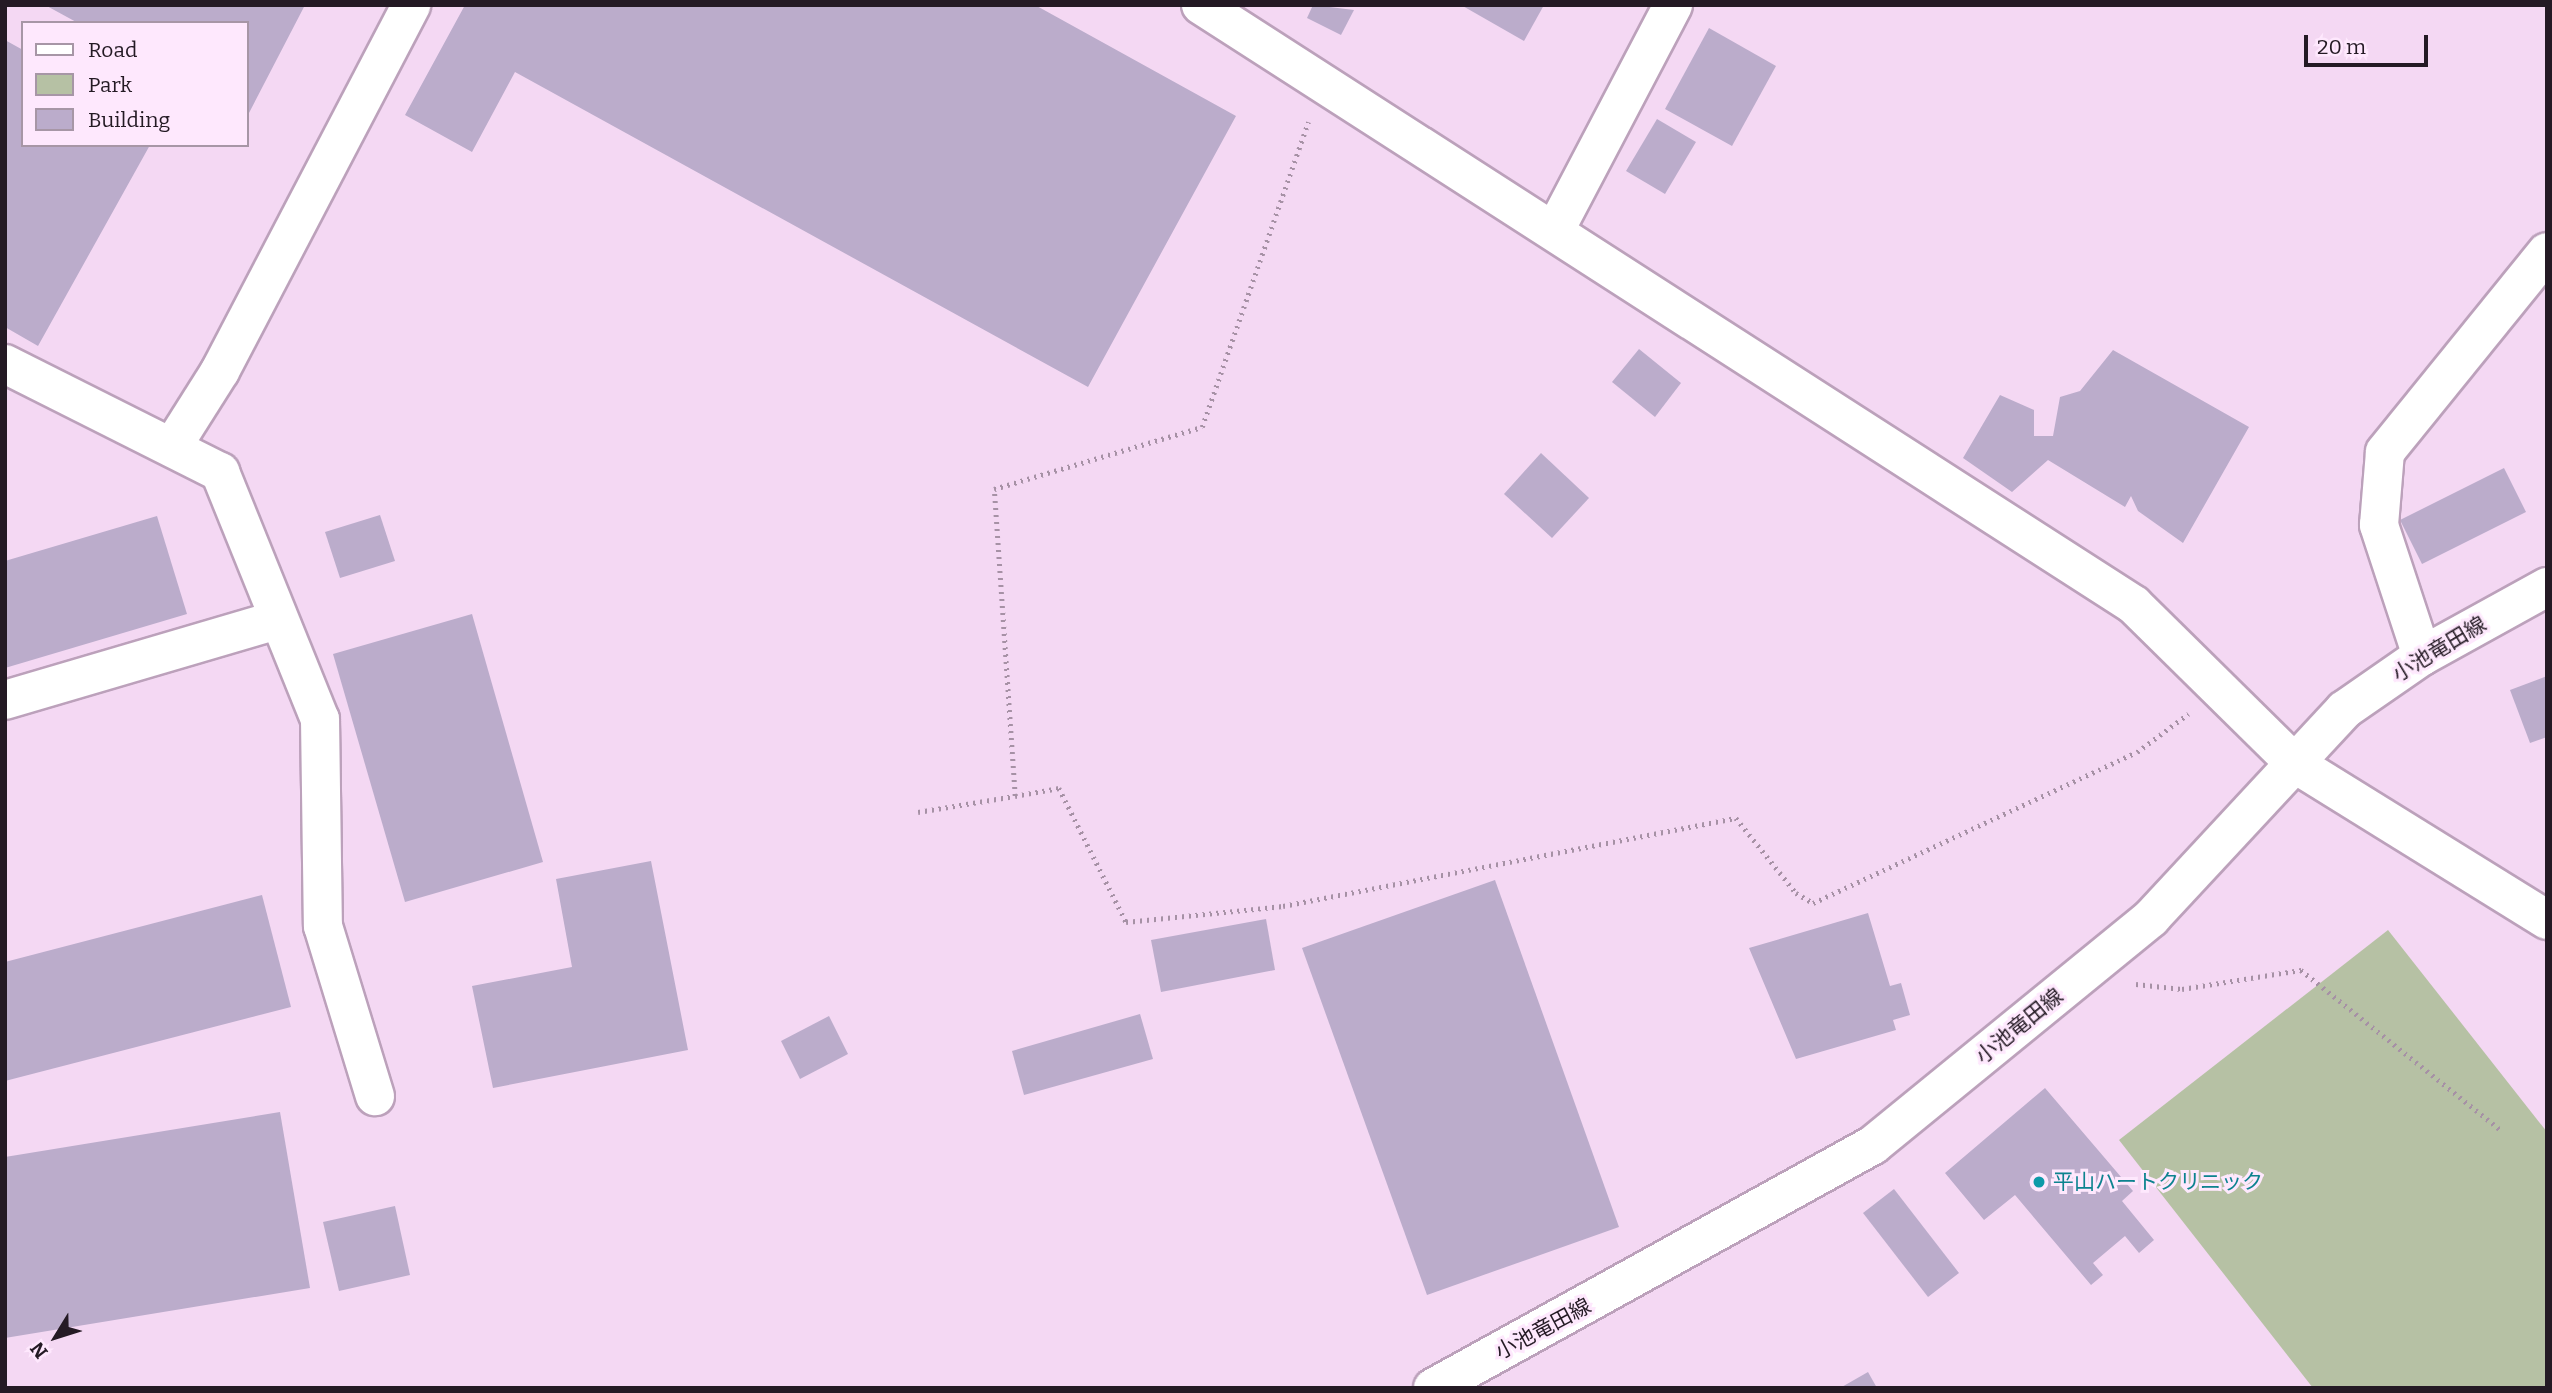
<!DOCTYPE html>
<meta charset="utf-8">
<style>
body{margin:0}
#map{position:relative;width:2552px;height:1393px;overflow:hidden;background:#f4d8f3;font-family:Bitter,"Noto Sans JP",serif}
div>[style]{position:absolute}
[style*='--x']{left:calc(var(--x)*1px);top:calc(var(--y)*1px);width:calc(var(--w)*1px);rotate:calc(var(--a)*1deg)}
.green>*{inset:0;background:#b6c1a4}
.building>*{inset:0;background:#bbaccb}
.path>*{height:4.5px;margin-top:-2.25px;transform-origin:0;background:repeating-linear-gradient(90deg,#a691a5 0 2px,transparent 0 7px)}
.roads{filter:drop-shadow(2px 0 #bca1bb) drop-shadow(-2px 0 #bca1bb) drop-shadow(0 2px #bca1bb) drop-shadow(0 -2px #bca1bb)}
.minor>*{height:38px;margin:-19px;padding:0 19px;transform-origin:19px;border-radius:19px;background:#fff}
.major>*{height:38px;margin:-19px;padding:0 19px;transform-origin:19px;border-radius:19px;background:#fff}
.dots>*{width:19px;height:19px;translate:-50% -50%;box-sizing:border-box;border:4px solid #fee8fd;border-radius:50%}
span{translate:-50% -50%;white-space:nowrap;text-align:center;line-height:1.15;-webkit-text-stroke:6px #fee8fd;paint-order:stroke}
.street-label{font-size:21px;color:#241a24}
.culture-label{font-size:21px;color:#0d838f}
.left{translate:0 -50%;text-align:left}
.frame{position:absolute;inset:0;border:7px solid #241a24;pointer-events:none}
.legend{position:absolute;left:21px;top:21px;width:228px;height:126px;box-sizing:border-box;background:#fee8fd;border:2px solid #a796a6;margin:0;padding:9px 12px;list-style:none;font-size:21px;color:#241a24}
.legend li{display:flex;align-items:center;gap:14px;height:35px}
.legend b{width:35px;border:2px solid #a796a6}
.north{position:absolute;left:21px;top:1302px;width:70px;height:70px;-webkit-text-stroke:5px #fee8fd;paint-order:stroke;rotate:232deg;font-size:19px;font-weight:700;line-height:28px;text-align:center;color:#241a24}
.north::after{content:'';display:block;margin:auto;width:24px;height:32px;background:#241a24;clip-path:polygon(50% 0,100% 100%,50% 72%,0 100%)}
.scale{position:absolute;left:2304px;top:35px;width:124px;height:32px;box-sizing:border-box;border:4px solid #241a24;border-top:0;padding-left:9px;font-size:21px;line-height:24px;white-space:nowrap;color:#241a24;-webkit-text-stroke:5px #fee8fd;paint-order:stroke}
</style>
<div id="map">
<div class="green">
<i style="clip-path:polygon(2388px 930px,2547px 1132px,2547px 1388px,2313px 1388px,2119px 1140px)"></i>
</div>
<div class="building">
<i style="clip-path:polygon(45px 5px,305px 5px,249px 113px,247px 23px,78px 23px)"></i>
<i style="clip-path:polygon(465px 5px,1035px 5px,1236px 116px,1088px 387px,515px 72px,472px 152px,405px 115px)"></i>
<i style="clip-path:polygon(1313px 5px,1354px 10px,1341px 35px,1307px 18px)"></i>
<i style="clip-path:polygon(1461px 5px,1544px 5px,1524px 41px)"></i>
<i style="clip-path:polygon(1709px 28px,1776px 66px,1732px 146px,1665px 109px)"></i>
<i style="clip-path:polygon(5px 40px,23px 50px,23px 145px,150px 145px,38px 346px,5px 327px)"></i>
<i style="clip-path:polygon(1657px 119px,1696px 142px,1665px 194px,1626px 171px)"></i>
<i style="clip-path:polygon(1639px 349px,1681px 383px,1655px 417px,1612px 382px)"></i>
<i style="clip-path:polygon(2113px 350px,2249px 427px,2183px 543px,2138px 511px,2131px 496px,2125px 507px,2048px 460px,2012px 492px,1963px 458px,2000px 395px,2034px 410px,2034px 436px,2053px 436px,2060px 397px,2080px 391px)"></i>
<i style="clip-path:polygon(1541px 453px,1589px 498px,1552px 538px,1504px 494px)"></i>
<i style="clip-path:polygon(2504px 468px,2526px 512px,2422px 564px,2400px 520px)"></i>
<i style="clip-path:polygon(380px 515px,395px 561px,340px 578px,325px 532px)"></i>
<i style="clip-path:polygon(157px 516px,187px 614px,5px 668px,5px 561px)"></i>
<i style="clip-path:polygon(472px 614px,543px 862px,405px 902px,333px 654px)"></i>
<i style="clip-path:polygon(2547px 676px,2547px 737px,2530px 743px,2510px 690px)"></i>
<i style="clip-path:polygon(651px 861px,688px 1050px,493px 1088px,472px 986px,572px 967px,556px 879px)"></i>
<i style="clip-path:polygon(1495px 880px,1619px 1227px,1427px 1295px,1302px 948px)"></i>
<i style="clip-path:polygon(262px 895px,291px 1007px,5px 1081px,5px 962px)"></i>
<i style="clip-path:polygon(1868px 913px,1890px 986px,1901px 983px,1910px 1015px,1893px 1020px,1896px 1030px,1796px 1059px,1749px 948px)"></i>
<i style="clip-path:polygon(1266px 919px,1275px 970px,1161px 992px,1151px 940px)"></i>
<i style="clip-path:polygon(1140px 1014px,1153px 1059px,1024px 1095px,1012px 1051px)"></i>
<i style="clip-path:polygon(829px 1016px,848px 1054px,800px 1079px,781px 1041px)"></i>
<i style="clip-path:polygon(2045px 1088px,2133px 1191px,2122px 1201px,2154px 1240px,2139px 1253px,2125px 1236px,2093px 1263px,2103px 1275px,2091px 1285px,2015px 1195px,1984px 1220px,1945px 1173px)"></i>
<i style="clip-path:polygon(280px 1112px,310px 1288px,5px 1338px,5px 1157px)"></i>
<i style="clip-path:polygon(1894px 1189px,1959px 1273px,1928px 1297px,1863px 1213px)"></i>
<i style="clip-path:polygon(395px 1206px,410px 1275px,339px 1291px,323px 1222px)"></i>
<i style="clip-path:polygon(1868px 1372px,1877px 1388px,1840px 1388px)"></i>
</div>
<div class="path">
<i style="--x:1015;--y:796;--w:45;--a:-10.3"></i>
<i style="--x:1059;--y:788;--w:150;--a:63.4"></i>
<i style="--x:1126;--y:922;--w:158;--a:-5.8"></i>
<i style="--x:1283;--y:906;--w:461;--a:-11"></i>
<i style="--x:1736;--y:818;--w:96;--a:51.3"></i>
<i style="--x:1796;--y:893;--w:20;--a:30"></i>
<i style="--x:1813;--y:903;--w:357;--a:-25"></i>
<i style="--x:2137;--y:752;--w:64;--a:-36.7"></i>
<i style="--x:918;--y:812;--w:98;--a:-9.4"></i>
<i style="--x:1015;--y:796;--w:308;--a:-93.9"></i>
<i style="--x:994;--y:489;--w:217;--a:-16.6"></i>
<i style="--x:1202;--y:427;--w:323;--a:-70.8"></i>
<i style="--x:2136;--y:984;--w:46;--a:6.2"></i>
<i style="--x:2182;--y:989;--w:121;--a:-9.1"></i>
<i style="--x:2301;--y:970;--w:256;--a:38.7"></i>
</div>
<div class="roads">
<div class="minor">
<i style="--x:1201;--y:5;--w:1109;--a:32.74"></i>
<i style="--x:2134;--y:605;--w:225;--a:44.6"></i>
<i style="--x:2294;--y:763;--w:298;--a:31.8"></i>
<i style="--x:1555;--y:230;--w:254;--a:-62.3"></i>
<i style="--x:5;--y:364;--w:241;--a:26.7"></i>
<i style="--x:220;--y:472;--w:266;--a:68"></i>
<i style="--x:320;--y:719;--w:207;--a:89.2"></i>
<i style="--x:323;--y:926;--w:178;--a:73"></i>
<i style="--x:172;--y:447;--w:90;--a:-57.7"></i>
<i style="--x:220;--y:371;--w:413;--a:-62.4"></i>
<i style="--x:2422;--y:656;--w:138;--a:-108.2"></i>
<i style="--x:2379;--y:525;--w:73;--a:-85.3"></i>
<i style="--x:2385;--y:452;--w:257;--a:-51"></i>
<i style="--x:5;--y:700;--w:284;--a:-16.4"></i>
</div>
<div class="major">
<i style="--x:1433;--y:1388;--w:503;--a:-28.91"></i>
<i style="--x:1873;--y:1145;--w:359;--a:-39.2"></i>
<i style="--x:2151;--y:918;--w:284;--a:-47.1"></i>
<i style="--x:2344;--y:710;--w:95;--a:-34.7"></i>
<i style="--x:2422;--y:656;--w:143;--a:-28.9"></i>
</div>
</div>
<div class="dots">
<i style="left:2039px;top:1182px;background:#0f9aa8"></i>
</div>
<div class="street-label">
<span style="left:2439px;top:649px;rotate:-31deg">小池竜田線</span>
<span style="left:2019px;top:1026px;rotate:-39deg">小池竜田線</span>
<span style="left:1543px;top:1329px;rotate:-28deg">小池竜田線</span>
</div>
<div class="culture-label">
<span class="left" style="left:2053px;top:1182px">平山ハートクリニック</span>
</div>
<div class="frame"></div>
<ul class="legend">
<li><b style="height:9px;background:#fff"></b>Road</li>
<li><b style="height:19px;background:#b6c1a4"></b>Park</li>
<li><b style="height:19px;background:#bbaccb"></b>Building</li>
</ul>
<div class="north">N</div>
<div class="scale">20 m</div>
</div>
